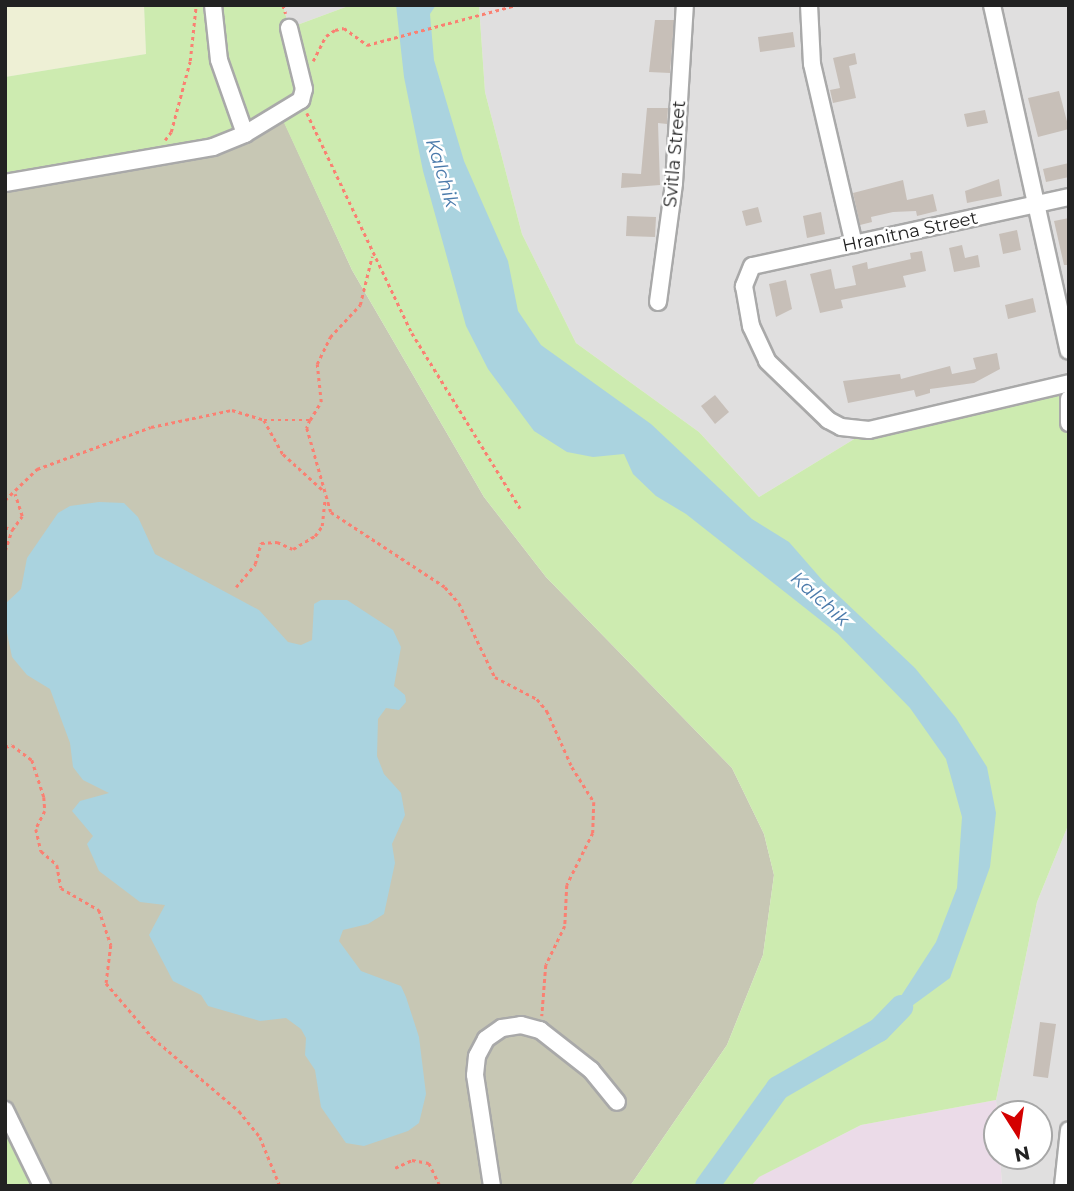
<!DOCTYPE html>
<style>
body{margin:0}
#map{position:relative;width:1074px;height:1191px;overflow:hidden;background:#f2efe9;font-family:Montserrat,sans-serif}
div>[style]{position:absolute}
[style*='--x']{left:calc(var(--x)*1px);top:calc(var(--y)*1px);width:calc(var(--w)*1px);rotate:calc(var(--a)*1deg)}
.residential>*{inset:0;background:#e0dfdf}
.industrial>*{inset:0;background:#ebdbe8}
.construction>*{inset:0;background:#c7c7b4}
.farmland>*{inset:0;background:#eef0d5}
.grass>*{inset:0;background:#cdebb0}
.water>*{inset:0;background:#aad3df}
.river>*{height:24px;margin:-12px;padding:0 12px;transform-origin:12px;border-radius:12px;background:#aad3df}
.building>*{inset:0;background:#c7bfb8}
.path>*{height:2.5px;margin-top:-1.25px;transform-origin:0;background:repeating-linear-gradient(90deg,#fa8072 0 3.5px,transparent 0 7px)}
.roads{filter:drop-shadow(2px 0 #a9a9a9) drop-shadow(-2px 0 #a9a9a9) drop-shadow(0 2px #a9a9a9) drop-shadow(0 -2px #a9a9a9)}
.minor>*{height:16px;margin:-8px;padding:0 8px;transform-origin:8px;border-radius:8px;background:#fff}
span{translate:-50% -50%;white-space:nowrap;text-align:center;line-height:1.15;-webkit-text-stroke:5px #fff;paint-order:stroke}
.street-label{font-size:18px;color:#222}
.water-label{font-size:19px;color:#4a7aab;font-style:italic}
.frame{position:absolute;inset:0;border:7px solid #222;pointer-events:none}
.north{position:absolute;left:983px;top:1100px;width:70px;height:70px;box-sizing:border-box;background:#fff;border:2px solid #a7a7a7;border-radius:50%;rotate:168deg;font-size:19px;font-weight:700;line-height:28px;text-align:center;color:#222}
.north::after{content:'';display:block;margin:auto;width:24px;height:32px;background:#d40000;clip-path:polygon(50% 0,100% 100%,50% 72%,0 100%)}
</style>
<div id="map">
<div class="residential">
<i style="clip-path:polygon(283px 5px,351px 5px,289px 28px)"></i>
<i style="clip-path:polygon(479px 5px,1069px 5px,1069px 383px,869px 430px,759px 497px,699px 432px,576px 343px,522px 234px,485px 92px)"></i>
<i style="clip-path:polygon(1069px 823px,1069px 1186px,1002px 1186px,1000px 1156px,1039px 1156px,1039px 1114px,997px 1116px,996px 1100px,1037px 902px)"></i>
</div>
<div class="industrial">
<i style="clip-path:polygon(996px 1100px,1002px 1186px,751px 1186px,758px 1177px,861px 1125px)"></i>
</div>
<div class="construction">
<i style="clip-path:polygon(280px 113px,352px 270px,484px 497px,546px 577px,732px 768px,764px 834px,774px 875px,763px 955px,727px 1045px,630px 1186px,42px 1186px,5px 1110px,5px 183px)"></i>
</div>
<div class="farmland">
<i style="clip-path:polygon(5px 5px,144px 5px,146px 54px,5px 77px)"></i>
</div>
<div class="grass">
<i style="clip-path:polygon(144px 5px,283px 5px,289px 28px,351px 5px,479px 5px,485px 92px,522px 234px,576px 343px,699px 432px,759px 497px,869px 430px,1069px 383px,1069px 823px,1037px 902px,996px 1100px,861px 1125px,759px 1177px,751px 1186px,630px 1186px,727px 1045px,763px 955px,774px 875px,764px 834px,732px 768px,546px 577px,484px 497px,352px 270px,280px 114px,245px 134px,5px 183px,5px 77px,146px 54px)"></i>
<i style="clip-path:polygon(5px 1110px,42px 1186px,5px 1186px)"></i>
</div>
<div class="water">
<i style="clip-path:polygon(396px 5px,436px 5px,430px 14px,434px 60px,464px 161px,508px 261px,518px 311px,541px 345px,651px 424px,752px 519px,789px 542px,823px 581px,915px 668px,956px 718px,987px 767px,996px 813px,990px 867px,950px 978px,879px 1030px,936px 942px,957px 888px,962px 817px,946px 759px,910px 708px,838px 634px,686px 514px,656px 496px,633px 474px,624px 454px,593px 457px,567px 452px,534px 431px,488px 369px,466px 326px,423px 171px,404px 77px)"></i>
<i style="clip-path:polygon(99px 502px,124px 503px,138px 517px,155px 554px,259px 610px,288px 642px,301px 645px,312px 640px,314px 604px,321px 600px,347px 600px,393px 630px,401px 647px,394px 686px,405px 695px,406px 702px,399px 710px,386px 708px,378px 719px,377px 756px,384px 774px,401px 793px,405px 815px,392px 844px,395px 863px,384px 914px,368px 924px,343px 930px,339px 941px,361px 971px,401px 986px,406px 997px,419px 1037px,426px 1094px,419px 1123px,408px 1131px,364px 1146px,346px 1143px,321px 1107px,315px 1070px,305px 1055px,306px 1038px,301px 1029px,286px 1018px,260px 1021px,208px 1006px,201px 995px,173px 981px,149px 935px,165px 905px,140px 902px,99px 871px,87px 844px,93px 836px,72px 811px,80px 801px,109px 793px,83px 780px,73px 767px,70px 743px,50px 689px,27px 675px,12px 657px,5px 623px,5px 604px,21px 589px,27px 558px,58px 513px,70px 506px)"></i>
</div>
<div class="river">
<i style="--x:707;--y:1186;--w:121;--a:-54.1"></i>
<i style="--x:778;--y:1088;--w:116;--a:-29.9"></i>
<i style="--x:879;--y:1030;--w:32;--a:-46"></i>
</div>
<div class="building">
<i style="clip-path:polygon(655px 20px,674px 20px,670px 73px,649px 72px)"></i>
<i style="clip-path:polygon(793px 32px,795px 47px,760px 52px,758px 37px)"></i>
<i style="clip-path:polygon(855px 53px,857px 64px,849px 66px,856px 98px,833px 103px,830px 90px,840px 88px,833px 58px)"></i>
<i style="clip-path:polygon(1059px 91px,1069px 129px,1038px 137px,1028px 98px)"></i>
<i style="clip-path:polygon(647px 108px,668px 108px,667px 124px,658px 123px,660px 185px,621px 188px,622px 173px,641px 174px)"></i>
<i style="clip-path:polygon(985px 110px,988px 123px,967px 127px,964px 114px)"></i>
<i style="clip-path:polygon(1069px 163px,1069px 177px,1046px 182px,1043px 169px)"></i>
<i style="clip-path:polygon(999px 179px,1002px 196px,967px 203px,965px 191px)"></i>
<i style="clip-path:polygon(903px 180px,907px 200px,933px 194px,937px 211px,917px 216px,916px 211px,893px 212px,871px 217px,872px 222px,860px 225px,853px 193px)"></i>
<i style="clip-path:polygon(758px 207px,762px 222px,746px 226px,742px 211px)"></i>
<i style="clip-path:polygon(821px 212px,825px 234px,807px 238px,803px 216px)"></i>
<i style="clip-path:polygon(627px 216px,656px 217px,655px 237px,626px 236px)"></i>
<i style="clip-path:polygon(1069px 218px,1069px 265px,1064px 265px,1054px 221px)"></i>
<i style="clip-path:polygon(1017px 230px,1021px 250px,1003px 254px,999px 234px)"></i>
<i style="clip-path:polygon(962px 245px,965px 258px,978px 255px,980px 267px,954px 272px,949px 248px)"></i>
<i style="clip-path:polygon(922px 251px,926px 271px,903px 276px,906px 287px,841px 300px,843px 308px,820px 313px,810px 274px,831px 269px,835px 289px,856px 285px,852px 266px,867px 262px,868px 269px,911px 259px,910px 253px)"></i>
<i style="clip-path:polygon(786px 280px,792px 309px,776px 317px,769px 284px)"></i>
<i style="clip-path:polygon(1033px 298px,1036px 312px,1008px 319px,1005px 305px)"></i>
<i style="clip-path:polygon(997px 353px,1000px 369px,974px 383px,930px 389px,930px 393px,916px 397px,914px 390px,848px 403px,843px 381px,900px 374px,901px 379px,950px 366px,952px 374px,976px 369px,973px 358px)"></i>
<i style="clip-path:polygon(715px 395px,729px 412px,715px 424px,701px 406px)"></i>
<i style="clip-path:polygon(1040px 1022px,1056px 1024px,1048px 1078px,1033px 1076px)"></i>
</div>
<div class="path">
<i style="--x:283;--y:5;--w:9;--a:72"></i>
<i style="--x:313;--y:61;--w:28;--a:-63"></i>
<i style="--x:326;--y:36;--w:11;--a:-34"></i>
<i style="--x:335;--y:30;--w:9;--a:-13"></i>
<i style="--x:344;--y:28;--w:29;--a:36"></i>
<i style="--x:367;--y:45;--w:154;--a:-15"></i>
<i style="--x:307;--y:113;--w:244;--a:64.5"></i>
<i style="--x:412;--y:333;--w:206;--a:58.3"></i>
<i style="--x:165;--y:140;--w:10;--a:-53"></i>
<i style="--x:171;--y:132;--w:73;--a:-75"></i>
<i style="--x:190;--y:61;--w:56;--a:-83.9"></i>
<i style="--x:264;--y:420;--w:39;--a:61"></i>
<i style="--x:283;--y:454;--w:55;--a:42.1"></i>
<i style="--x:310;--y:420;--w:9;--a:111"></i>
<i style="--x:307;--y:428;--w:87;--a:74.1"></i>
<i style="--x:331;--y:512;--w:136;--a:33.3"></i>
<i style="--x:445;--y:587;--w:21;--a:49"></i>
<i style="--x:459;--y:603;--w:82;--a:64.1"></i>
<i style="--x:495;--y:677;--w:47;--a:27.6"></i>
<i style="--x:537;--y:699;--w:16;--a:50"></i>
<i style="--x:547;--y:711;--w:61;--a:65.9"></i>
<i style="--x:572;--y:767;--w:41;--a:57.8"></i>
<i style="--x:594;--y:802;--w:31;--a:92"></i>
<i style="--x:593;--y:833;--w:58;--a:116.6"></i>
<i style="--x:567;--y:885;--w:41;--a:92.8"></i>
<i style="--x:565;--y:926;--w:43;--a:116"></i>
<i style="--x:546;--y:965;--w:51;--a:94.5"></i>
<i style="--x:5;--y:500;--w:45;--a:-44.1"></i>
<i style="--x:37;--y:469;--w:121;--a:-20.2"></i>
<i style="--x:151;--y:427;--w:83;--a:-11.9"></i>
<i style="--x:232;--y:410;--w:34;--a:17"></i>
<i style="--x:264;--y:420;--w:46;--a:0"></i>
<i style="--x:310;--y:420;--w:21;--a:-59"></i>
<i style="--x:321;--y:402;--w:38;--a:-96"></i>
<i style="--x:317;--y:364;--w:30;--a:-64"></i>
<i style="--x:330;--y:337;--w:44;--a:-46.8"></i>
<i style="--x:360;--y:305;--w:50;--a:-76.2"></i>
<i style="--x:5;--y:527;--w:8;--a:23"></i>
<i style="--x:12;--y:530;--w:17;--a:-54"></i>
<i style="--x:22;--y:516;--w:23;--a:-108"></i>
<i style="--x:5;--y:551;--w:22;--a:-72"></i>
<i style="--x:236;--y:587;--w:30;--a:-50"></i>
<i style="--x:255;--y:564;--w:22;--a:-74"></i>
<i style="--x:261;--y:543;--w:16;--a:-4"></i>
<i style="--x:277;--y:542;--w:17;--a:24"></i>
<i style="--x:293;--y:549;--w:26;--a:-31"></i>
<i style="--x:315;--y:536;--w:12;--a:-55"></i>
<i style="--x:322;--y:526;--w:28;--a:-84"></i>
<i style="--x:5;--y:747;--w:7;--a:-16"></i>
<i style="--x:12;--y:745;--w:25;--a:37"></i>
<i style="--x:32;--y:760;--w:39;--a:72"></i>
<i style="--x:44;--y:797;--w:14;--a:86"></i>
<i style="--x:45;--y:811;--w:20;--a:117"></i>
<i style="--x:36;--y:829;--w:23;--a:77"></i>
<i style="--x:41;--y:851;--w:21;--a:41"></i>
<i style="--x:57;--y:865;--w:23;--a:80"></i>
<i style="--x:61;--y:888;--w:44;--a:30.1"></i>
<i style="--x:99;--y:910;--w:37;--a:71"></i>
<i style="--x:111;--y:945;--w:38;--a:97"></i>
<i style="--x:106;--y:983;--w:72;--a:49.5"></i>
<i style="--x:153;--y:1038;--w:113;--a:40.3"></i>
<i style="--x:239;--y:1111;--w:33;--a:51"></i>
<i style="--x:260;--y:1137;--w:53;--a:67.8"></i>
<i style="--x:395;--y:1168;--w:19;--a:-25"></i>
<i style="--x:412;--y:1160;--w:17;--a:10"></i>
<i style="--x:429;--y:1163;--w:25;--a:64"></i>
</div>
<div class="roads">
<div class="minor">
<i style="--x:213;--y:5;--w:55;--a:83.8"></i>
<i style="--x:219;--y:60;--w:78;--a:70.6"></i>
<i style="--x:809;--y:5;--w:59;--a:87.1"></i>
<i style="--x:812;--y:64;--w:185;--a:76.9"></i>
<i style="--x:992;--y:5;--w:354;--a:77.5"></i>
<i style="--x:5;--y:183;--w:211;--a:-9.8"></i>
<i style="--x:213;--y:147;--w:35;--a:-22"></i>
<i style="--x:245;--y:134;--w:66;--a:-31.3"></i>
<i style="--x:301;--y:100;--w:11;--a:-75"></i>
<i style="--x:304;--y:89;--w:63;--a:-103.8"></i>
<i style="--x:1069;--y:197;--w:324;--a:167.7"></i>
<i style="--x:752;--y:266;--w:22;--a:112"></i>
<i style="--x:744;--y:286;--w:41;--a:80.1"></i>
<i style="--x:751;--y:326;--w:38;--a:65"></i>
<i style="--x:767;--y:361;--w:85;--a:44"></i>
<i style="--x:828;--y:420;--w:15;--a:28"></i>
<i style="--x:841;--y:427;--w:28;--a:6"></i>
<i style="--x:869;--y:430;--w:205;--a:-13.2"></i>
<i style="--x:658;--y:302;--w:120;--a:-82.3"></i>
<i style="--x:674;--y:183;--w:178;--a:-86.5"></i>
<i style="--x:1069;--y:399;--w:24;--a:90"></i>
<i style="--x:5;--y:1110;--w:85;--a:64"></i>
<i style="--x:492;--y:1186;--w:112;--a:-98.7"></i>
<i style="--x:475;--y:1075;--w:19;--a:-84"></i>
<i style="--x:477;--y:1056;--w:19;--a:-62"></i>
<i style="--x:486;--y:1039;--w:19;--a:-35"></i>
<i style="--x:502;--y:1028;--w:19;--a:-9"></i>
<i style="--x:521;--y:1025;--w:20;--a:15"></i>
<i style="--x:540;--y:1030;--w:65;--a:38.1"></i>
<i style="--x:591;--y:1070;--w:41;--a:50.9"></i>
<i style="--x:1063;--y:1186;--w:56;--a:-83.9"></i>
</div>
</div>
<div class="street-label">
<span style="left:675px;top:154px;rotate:-85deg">Svitla Street</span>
<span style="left:910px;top:232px;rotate:-12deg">Hranitna Street</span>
</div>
<div class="water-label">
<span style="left:442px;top:173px;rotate:73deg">Kalchik</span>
<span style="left:820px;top:599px;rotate:42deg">Kalchik</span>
</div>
<div class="frame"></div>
<div class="north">N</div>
</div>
